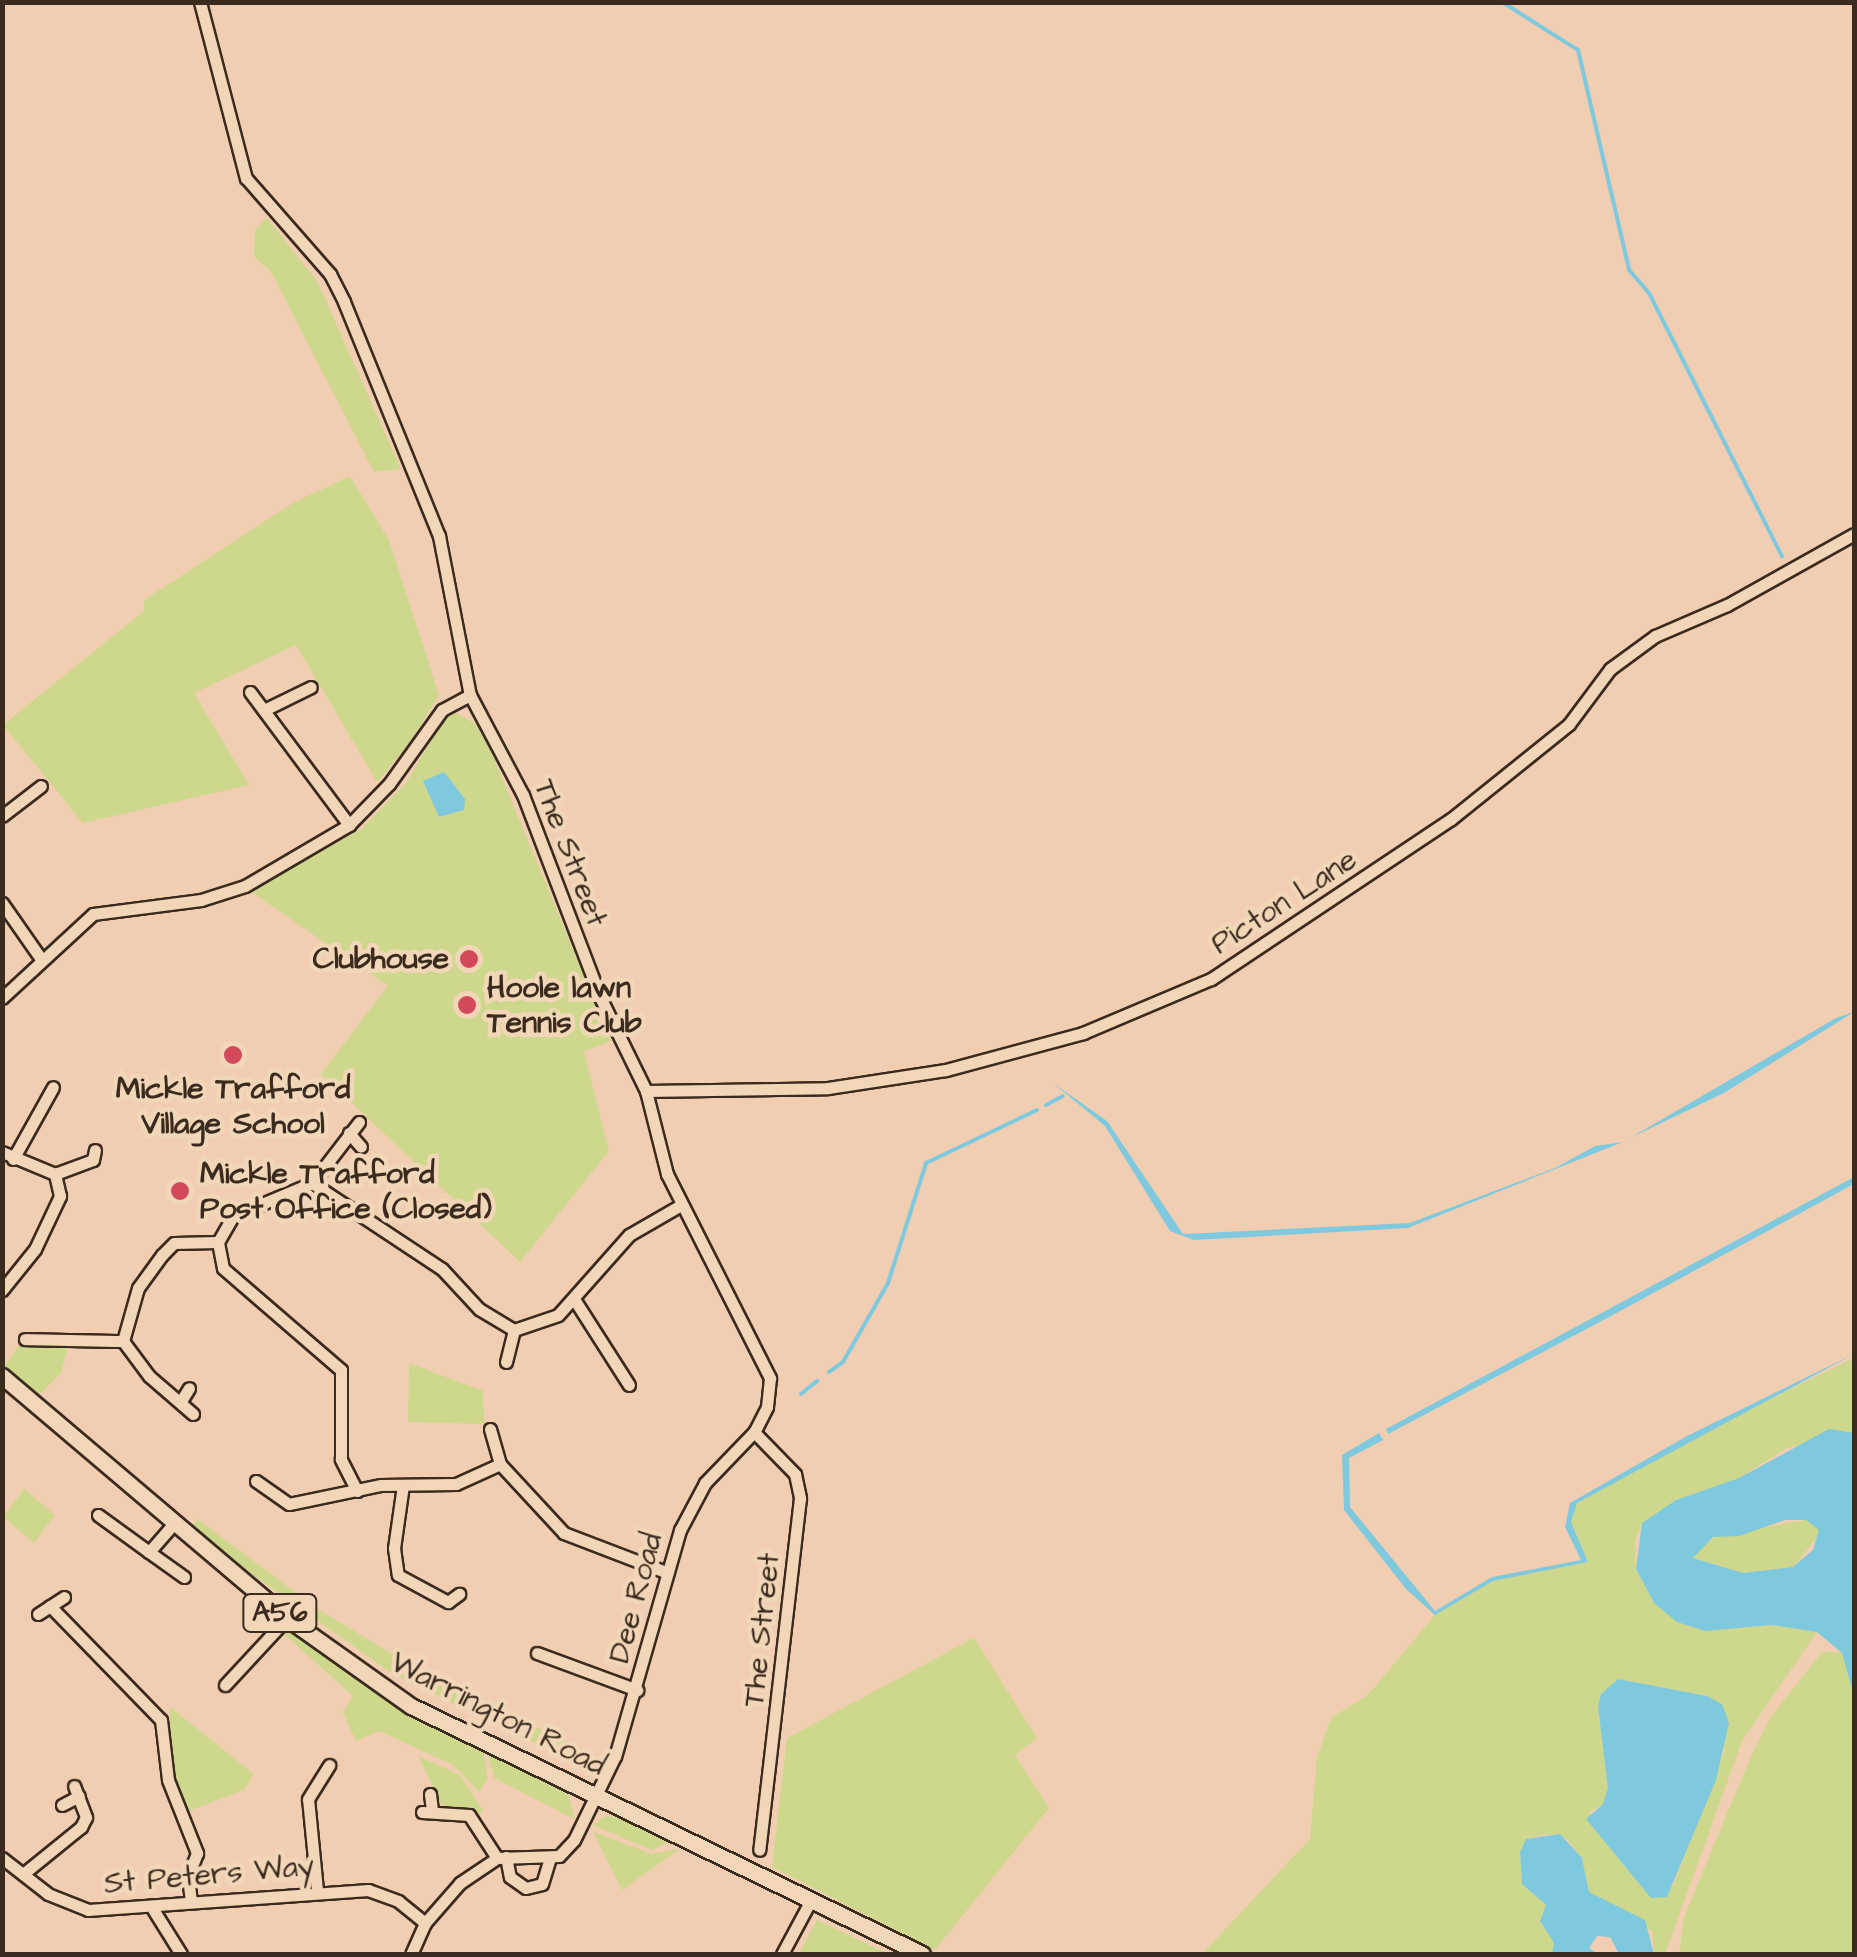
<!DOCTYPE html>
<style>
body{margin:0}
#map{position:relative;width:1857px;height:1957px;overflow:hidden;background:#f1ceb2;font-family:"Architects Daughter",sans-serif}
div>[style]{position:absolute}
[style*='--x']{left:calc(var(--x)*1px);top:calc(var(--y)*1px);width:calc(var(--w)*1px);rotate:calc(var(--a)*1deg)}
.green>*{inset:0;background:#cdd88c}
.water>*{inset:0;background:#7ec9de}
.stream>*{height:4px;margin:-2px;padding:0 2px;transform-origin:2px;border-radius:2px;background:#7ec9de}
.roads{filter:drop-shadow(2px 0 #3b2a1e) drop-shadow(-2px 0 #3b2a1e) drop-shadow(0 2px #3b2a1e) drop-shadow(0 -2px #3b2a1e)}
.minor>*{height:11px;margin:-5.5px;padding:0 5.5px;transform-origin:5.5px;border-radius:5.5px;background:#f1d6b8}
.major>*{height:15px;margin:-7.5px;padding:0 7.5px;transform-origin:7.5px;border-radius:7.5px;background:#f1d6b8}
.dots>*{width:28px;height:28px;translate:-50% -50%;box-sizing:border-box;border:5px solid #f1d6b8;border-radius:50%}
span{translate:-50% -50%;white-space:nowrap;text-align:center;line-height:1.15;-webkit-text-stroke:9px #f1d6b8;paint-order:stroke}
.shield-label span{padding:2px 8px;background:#f1d6b8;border:2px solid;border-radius:8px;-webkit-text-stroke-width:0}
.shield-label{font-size:28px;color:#3b2a1e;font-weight:700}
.street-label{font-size:30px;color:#3b2a1e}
.poi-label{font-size:30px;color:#3b2a1e;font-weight:700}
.right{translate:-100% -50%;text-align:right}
.left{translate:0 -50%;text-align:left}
.frame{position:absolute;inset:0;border:5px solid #3b2a1e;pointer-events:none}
</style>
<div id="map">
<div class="green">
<i style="clip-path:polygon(267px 218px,317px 281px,401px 469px,374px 472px,271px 272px,254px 256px,255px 230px)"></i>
<i style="clip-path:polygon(350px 476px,389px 540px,439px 695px,410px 743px,377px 782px,296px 645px,194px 693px,249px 785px,83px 823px,3px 725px,144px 611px,144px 600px,293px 503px)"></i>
<i style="clip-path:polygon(456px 713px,481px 727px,611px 1041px,584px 1051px,609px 1151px,520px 1262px,321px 1074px,388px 986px,250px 891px,361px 829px,406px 783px,445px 717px)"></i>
<i style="clip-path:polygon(19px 1345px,68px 1346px,61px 1373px,39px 1395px,4px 1367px)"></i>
<i style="clip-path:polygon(evenodd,1854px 1358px,1854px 1433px,1787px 1448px,1739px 1478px,1690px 1495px,1642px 1523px,1635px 1541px,1636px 1570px,1654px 1603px,1705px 1631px,1772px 1625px,1817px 1632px,1742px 1741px,1665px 1954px,1654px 1954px,1653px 1932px,1589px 1892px,1582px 1858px,1566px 1838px,1547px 1834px,1526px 1839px,1520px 1853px,1522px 1884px,1546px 1905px,1540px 1922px,1554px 1943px,1552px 1954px,1202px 1954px,1310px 1839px,1317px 1757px,1331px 1718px,1368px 1695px,1435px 1615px,1493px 1581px,1588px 1562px,1571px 1522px,1577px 1503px,1684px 1441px,1854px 1358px,1618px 1679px,1707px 1696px,1725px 1750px,1673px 1886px,1588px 1812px,1603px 1805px,1608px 1788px,1598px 1707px,1601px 1694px,1618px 1679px)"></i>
<i style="clip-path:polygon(409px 1363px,483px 1391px,484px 1424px,408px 1422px)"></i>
<i style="clip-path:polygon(24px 1489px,55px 1515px,34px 1543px,3px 1517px)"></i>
<i style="clip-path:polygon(197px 1519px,321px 1611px,444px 1685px,590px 1752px,573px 1758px,514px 1734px,390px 1672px,245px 1569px,192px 1527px)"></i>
<i style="clip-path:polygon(1806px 1520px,1819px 1529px,1817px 1538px,1793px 1567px,1743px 1573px,1692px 1558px,1713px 1537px)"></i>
<i style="clip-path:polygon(290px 1630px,379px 1695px,483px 1751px,488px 1778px,479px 1792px,453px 1765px,379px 1731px,356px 1741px,343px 1712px,353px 1696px,282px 1632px)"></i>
<i style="clip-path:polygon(974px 1638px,1037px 1738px,1015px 1755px,1049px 1808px,935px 1950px,772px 1867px,787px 1738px)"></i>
<i style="clip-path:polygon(1822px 1652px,1842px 1653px,1854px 1696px,1854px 1954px,1679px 1954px,1684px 1917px,1752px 1754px,1770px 1718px)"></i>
<i style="clip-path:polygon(170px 1707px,254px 1774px,244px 1790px,186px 1812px,170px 1765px)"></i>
<i style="clip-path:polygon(488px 1754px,567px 1790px,575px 1819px,494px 1778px)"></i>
<i style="clip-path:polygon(418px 1756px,460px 1775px,483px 1811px,478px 1816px,441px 1804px)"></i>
<i style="clip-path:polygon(606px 1816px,625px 1819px,670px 1841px,652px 1850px,592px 1825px)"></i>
<i style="clip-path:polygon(593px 1832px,652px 1854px,680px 1849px,622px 1890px)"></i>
<i style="clip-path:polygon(817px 1920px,848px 1935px,888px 1954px,799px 1954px)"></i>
</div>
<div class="water">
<i style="clip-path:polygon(444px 772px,465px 799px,464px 810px,439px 817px,423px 781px)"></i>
<i style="clip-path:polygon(1854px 1012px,1724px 1093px,1630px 1138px,1836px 1018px)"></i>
<i style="clip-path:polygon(1053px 1083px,1107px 1121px,1183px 1234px,1410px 1223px,1555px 1168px,1595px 1146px,1623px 1142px,1408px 1228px,1194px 1240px,1170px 1231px,1105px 1126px)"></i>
<i style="clip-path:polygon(1854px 1177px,1854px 1184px,1611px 1316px,1388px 1434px,1386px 1429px)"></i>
<i style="clip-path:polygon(1854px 1354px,1577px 1503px,1571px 1522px,1588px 1562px,1493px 1581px,1435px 1615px,1406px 1589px,1344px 1510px,1342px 1455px,1379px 1433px,1383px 1440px,1349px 1458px,1350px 1507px,1435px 1611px,1492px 1577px,1581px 1560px,1565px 1527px,1570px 1503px,1687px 1436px)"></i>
<i style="clip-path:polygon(evenodd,1829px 1429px,1854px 1433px,1854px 1696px,1842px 1653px,1817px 1632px,1772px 1625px,1705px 1631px,1677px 1622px,1654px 1603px,1636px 1569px,1642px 1523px,1676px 1500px,1739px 1478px,1829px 1429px,1785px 1520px,1806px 1520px,1819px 1530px,1813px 1550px,1793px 1567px,1743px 1573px,1693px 1558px,1713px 1537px,1739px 1536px,1785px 1520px)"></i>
<i style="clip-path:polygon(1618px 1679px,1707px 1696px,1722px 1704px,1729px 1723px,1716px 1780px,1667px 1897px,1651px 1898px,1586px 1819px,1603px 1804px,1608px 1788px,1598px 1707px,1601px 1694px)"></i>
<i style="clip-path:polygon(1560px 1834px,1582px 1858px,1589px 1892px,1645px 1920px,1654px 1954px,1619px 1954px,1610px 1937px,1597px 1936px,1589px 1948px,1598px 1954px,1552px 1954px,1554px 1943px,1540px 1921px,1546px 1905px,1522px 1884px,1520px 1852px,1526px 1839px)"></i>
</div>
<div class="stream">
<i style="--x:1502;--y:2;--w:90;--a:32.3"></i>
<i style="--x:1578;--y:50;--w:226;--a:76.9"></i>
<i style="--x:1629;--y:270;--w:30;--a:49"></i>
<i style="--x:1649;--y:293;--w:295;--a:63.2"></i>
<i style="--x:1046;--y:1105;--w:19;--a:-28"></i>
<i style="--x:829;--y:1372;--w:17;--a:-36"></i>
<i style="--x:843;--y:1362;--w:91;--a:-60.3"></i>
<i style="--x:888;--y:1283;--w:126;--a:-72.4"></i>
<i style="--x:926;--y:1163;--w:123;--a:-25.5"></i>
<i style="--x:801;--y:1394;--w:21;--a:-39"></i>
</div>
<div class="roads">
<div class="minor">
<i style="--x:200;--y:2;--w:182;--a:75.4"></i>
<i style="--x:246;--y:178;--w:128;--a:48.8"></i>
<i style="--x:330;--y:274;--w:31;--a:63"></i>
<i style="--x:344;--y:302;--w:253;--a:67.9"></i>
<i style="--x:439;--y:536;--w:162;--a:79"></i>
<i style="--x:470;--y:695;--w:113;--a:62.1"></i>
<i style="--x:523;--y:795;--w:216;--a:69.1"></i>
<i style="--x:600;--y:997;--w:105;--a:63.9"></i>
<i style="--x:646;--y:1091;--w:86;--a:75.8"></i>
<i style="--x:667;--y:1174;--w:229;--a:63.2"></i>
<i style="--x:770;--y:1378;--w:29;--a:96"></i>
<i style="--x:767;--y:1407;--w:28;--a:117"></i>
<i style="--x:754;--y:1432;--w:71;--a:133.9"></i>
<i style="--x:705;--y:1483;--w:53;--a:118"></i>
<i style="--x:680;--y:1530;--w:235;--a:106"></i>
<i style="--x:615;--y:1756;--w:93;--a:116"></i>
<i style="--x:574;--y:1840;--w:22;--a:133"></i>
<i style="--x:559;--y:1856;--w:62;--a:178.2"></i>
<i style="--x:497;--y:1858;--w:45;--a:146"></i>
<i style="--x:460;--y:1883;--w:53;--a:131.2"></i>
<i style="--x:425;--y:1923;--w:34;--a:114"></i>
<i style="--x:250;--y:692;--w:166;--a:53.3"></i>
<i style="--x:264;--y:710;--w:52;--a:-26.1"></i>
<i style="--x:2;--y:816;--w:49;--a:-37.6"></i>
<i style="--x:2;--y:903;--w:68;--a:55.1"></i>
<i style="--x:2;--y:998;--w:124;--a:-42.7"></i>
<i style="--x:93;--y:914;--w:109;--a:-7.4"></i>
<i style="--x:201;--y:900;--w:46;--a:-17.7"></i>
<i style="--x:245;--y:886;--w:121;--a:-30.4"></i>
<i style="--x:349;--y:825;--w:57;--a:-45.7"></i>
<i style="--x:389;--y:784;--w:91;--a:-54.4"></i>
<i style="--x:442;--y:710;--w:32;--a:-28"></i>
<i style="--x:646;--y:1091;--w:182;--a:-0.9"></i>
<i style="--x:828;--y:1088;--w:119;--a:-8.7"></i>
<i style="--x:946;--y:1070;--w:142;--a:-15.1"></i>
<i style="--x:1083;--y:1033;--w:139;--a:-22.9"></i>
<i style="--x:1211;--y:979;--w:288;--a:-33.7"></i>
<i style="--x:1451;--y:819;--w:151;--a:-38.8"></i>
<i style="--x:1569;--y:724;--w:69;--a:-53.3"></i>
<i style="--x:1610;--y:669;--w:56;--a:-36.3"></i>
<i style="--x:1655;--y:636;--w:78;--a:-23.3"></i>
<i style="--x:1727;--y:605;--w:145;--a:-29.2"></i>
<i style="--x:349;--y:1133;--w:18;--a:49"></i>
<i style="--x:2;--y:1152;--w:57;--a:22.5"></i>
<i style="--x:55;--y:1174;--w:40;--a:-20.2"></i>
<i style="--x:93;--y:1160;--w:10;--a:-79"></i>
<i style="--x:13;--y:1159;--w:82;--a:-60.9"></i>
<i style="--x:312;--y:1183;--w:77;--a:-52.4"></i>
<i style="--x:2;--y:1290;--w:53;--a:-51.2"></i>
<i style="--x:35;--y:1249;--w:59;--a:-64.7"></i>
<i style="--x:60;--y:1196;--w:23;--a:-103"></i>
<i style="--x:574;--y:1299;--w:102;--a:57.4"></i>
<i style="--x:25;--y:1339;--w:98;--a:1.2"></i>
<i style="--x:506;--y:1362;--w:33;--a:-76"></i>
<i style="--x:181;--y:1401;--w:15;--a:-58"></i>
<i style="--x:193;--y:1414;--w:58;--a:-139.2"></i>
<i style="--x:149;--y:1376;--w:44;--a:-126.6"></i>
<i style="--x:123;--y:1341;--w:55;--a:-74.2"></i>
<i style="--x:138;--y:1288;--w:41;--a:-54"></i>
<i style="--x:162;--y:1255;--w:17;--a:-45"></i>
<i style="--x:174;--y:1243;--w:44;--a:-1.3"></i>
<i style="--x:490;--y:1429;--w:36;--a:74"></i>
<i style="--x:500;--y:1464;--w:94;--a:47.2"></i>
<i style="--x:564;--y:1533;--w:111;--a:21"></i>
<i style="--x:754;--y:1432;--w:59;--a:45.7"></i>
<i style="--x:795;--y:1474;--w:25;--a:78"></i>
<i style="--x:800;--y:1498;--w:354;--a:96.6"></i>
<i style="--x:256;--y:1481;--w:40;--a:34.9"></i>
<i style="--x:289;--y:1504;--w:94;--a:-11.7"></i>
<i style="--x:381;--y:1485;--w:75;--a:-0.8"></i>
<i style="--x:456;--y:1484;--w:48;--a:-24.4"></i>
<i style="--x:403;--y:1485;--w:64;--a:98.1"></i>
<i style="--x:394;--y:1548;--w:27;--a:82"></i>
<i style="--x:398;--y:1575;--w:57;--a:28.4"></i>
<i style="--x:448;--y:1602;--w:14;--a:-36"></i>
<i style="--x:357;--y:1491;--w:36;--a:-117"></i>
<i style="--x:341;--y:1459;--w:89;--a:-90"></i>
<i style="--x:341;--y:1370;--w:156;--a:-139.2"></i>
<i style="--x:223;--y:1268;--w:26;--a:-101"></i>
<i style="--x:218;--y:1242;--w:30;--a:-60"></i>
<i style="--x:233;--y:1216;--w:86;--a:-22.7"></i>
<i style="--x:312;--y:1183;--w:156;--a:33.5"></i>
<i style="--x:442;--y:1269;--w:54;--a:47.2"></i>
<i style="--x:479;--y:1309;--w:41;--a:31"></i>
<i style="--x:514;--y:1330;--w:46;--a:-18.8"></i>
<i style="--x:558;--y:1315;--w:107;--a:-48.4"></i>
<i style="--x:629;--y:1235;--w:60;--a:-30"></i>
<i style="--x:98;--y:1515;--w:63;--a:36"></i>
<i style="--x:149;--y:1552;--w:37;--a:-49"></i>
<i style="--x:149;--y:1552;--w:43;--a:35.5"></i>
<i style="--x:50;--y:1606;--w:159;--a:45.8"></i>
<i style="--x:161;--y:1720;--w:60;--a:83.3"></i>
<i style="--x:168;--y:1780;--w:79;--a:68.3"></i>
<i style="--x:197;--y:1853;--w:26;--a:111"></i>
<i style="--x:188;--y:1877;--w:24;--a:83"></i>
<i style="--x:38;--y:1614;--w:31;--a:-33"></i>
<i style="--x:537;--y:1653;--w:107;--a:20.3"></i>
<i style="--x:225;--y:1685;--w:91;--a:-47.2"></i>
<i style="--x:430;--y:1794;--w:17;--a:83"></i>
<i style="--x:62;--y:1805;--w:19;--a:-28"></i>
<i style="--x:422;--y:1812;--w:47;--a:3.7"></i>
<i style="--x:469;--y:1815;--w:51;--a:56.9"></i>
<i style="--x:506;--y:1857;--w:20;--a:79"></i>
<i style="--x:510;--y:1877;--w:19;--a:35"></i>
<i style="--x:526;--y:1888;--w:16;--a:-14"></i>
<i style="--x:542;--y:1884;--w:28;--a:-73"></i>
<i style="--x:2;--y:1858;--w:58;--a:38"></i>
<i style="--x:48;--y:1894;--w:43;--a:21.8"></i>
<i style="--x:88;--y:1910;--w:281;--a:-4.1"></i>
<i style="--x:368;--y:1890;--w:32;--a:20"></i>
<i style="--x:398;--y:1901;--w:35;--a:39"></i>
<i style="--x:23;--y:1874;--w:75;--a:-39"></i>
<i style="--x:81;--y:1827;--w:11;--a:-63"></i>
<i style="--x:86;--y:1817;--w:33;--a:-111"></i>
<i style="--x:317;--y:1890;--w:91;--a:-95.6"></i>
<i style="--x:308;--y:1799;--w:40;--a:-58"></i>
<i style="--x:151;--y:1906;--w:57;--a:58"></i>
<i style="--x:782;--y:1954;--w:61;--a:-61.8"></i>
</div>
<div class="major">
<i style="--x:2;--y:1376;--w:374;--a:40.3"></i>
<i style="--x:287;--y:1618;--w:152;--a:35.4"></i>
<i style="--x:411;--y:1706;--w:568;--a:25.89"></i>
</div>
</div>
<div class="dots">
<i style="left:469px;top:959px;background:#d1495b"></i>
<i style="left:467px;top:1005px;background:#d1495b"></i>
<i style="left:233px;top:1055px;background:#d1495b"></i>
<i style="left:180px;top:1191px;background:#d1495b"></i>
</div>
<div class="shield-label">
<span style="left:280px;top:1613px">A56</span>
</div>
<div class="street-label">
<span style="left:570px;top:853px;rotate:69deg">The Street</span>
<span style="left:1284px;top:902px;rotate:-33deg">Picton Lane</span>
<span style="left:636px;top:1598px;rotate:-75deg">Dee Road</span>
<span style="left:762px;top:1630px;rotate:-84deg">The Street</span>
<span style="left:498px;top:1714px;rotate:27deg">Warrington Road</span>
<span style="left:209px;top:1875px;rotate:-5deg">St Peters Way</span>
</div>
<div class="poi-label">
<span class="right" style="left:449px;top:959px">Clubhouse</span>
<span class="left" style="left:487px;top:1005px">Hoole lawn<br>Tennis Club</span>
<span style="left:233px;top:1106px">Mickle Trafford<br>Village School</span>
<span class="left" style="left:200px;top:1191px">Mickle Trafford<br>Post Office (Closed)</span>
</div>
<div class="frame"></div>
</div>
